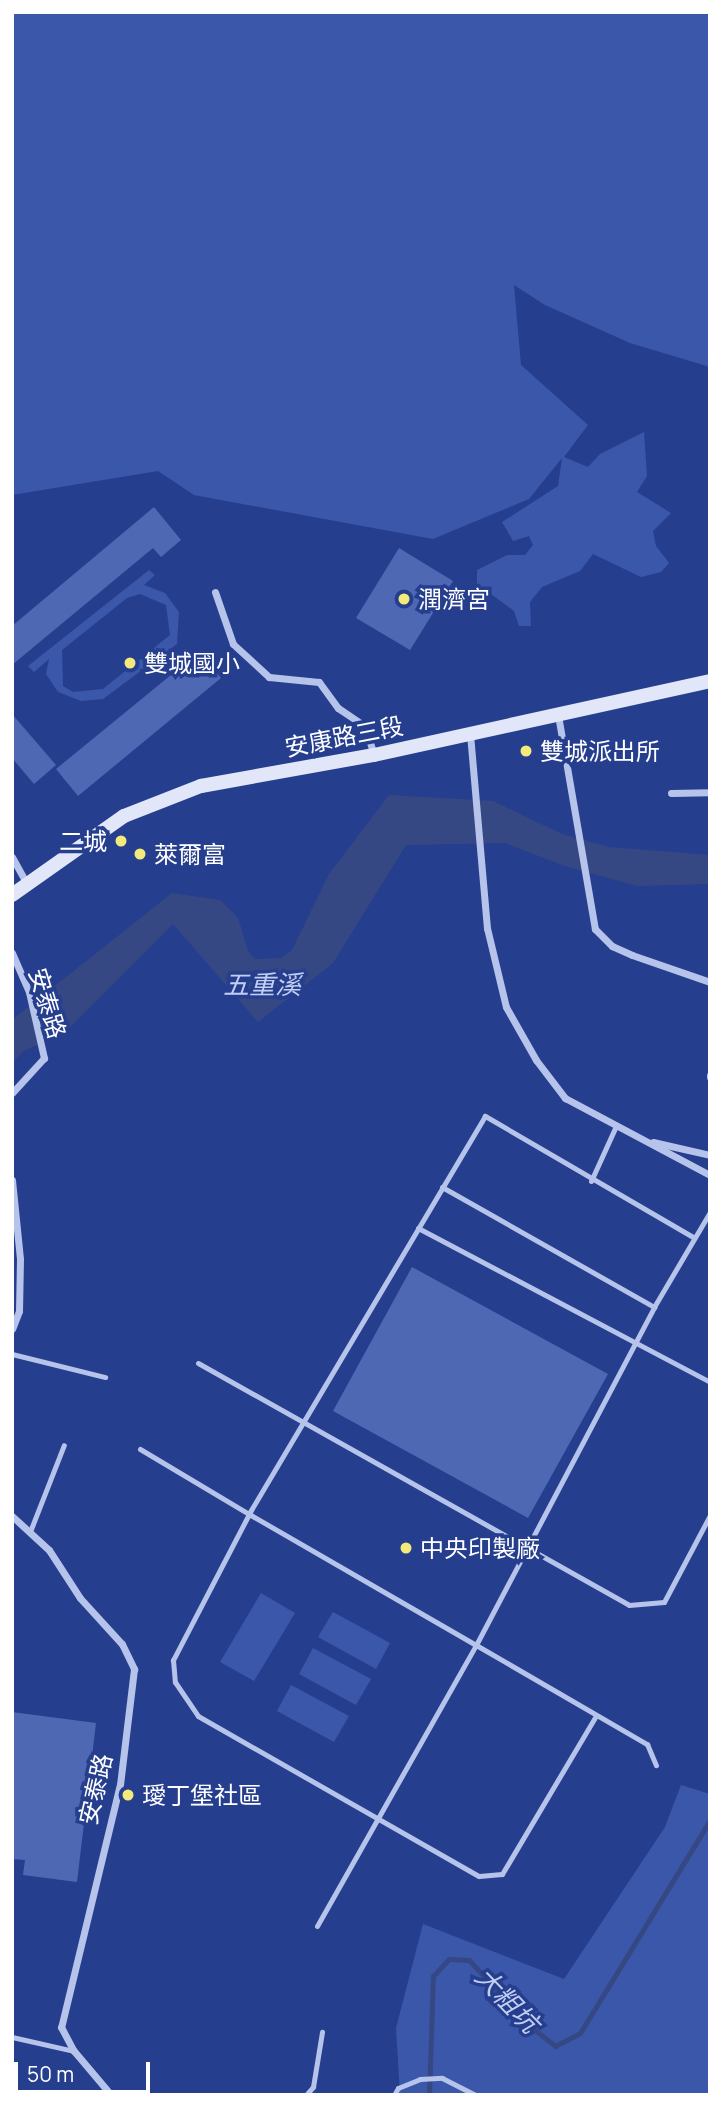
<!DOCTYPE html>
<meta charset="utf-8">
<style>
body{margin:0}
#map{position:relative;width:722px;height:2107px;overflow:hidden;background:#263e8e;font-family:Manrope,"Noto Sans TC",sans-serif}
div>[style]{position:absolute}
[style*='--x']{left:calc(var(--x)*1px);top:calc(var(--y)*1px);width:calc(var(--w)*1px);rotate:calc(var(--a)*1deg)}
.green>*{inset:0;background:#3b57aa}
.water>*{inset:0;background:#364883}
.stream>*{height:5px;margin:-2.5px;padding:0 2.5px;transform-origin:2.5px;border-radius:2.5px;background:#364883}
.building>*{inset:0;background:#4f68b4}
.service>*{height:5px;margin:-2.5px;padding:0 2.5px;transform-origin:2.5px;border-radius:2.5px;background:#b6c3eb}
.minor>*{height:7px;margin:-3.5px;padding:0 3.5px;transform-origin:3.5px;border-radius:3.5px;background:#b6c3eb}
.secondary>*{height:14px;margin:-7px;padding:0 7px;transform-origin:7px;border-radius:7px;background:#e1e7f9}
.dots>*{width:19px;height:19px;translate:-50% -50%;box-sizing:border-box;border:4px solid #263e8e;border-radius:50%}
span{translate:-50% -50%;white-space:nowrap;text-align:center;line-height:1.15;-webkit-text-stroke:7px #263e8e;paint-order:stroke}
.poi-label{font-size:24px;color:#fff}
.left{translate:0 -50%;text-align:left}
.right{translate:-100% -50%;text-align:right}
.street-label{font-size:24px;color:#fff}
.water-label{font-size:26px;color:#c2cef2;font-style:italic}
.frame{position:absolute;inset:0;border:14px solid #fff;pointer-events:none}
.scale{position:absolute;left:14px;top:2062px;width:136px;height:32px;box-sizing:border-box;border:4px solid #fff;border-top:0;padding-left:9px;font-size:21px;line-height:24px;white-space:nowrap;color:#fff;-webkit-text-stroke:5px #263e8e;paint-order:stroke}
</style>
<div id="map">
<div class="green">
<i style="clip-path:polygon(12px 12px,710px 12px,710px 367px,630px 343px,545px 305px,514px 285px,521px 365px,588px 425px,564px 457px,588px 467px,600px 454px,644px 432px,647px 476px,637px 492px,671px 513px,653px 531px,656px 546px,669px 563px,661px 572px,641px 577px,593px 554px,580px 571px,542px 587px,530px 602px,531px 626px,519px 626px,514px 611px,477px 584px,477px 570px,507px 555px,525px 555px,533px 545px,529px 536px,513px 541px,502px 522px,558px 486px,562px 458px,529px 499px,433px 539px,194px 495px,158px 471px,12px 495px)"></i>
<i style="clip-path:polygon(evenodd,149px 570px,155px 575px,144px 585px,165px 593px,179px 612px,177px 644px,103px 699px,81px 701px,58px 692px,46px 674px,49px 659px,34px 672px,28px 666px,149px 570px,140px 594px,166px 605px,170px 635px,103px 689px,73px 692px,63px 686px,62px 650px,127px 598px,140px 594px)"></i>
<i style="clip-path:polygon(261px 1593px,295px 1613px,254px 1681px,220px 1662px)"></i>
<i style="clip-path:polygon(333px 1612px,390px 1643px,376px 1669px,318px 1637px)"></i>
<i style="clip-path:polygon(313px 1648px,371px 1679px,356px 1705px,299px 1674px)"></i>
<i style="clip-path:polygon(291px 1685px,349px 1716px,334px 1742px,277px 1711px)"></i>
<i style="clip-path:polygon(681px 1785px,710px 1794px,710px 2095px,400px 2095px,396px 2028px,423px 1924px,564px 1979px,665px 1827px)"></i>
</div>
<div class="water">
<i style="clip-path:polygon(389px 795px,493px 801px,562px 834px,609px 847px,710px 855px,710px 884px,637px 886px,562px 865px,505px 843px,406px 845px,333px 963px,258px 1022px,173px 924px,62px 1035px,23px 1051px,12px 1063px,12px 1020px,172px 893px,220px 900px,238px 918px,248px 951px,255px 959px,281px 958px,292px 950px,329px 874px)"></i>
</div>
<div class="stream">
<i style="--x:429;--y:2095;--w:119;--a:-88.1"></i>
<i style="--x:433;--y:1976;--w:23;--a:-47"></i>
<i style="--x:449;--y:1959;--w:20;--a:3"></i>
<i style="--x:469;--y:1960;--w:91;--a:47.2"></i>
<i style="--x:531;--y:2027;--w:31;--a:38"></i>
<i style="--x:555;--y:2046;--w:28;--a:-27"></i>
<i style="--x:580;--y:2033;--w:250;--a:-58.6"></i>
</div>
<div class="building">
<i style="clip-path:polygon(154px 507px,181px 540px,161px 557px,153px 548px,12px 665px,12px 626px)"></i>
<i style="clip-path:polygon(399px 548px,453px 581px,410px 650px,356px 618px)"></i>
<i style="clip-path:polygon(199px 652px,221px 678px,78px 796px,56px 769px)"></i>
<i style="clip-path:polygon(12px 714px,56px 765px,34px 784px,12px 758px)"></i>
<i style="clip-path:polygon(412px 1267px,608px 1374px,528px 1518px,333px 1411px)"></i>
<i style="clip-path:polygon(12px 1712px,96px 1723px,77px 1882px,23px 1875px,25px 1860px,12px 1859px)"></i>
</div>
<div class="service">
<i style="--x:591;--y:1181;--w:60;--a:-65.6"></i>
<i style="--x:442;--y:1187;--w:244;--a:29.5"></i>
<i style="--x:418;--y:1228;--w:330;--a:27.8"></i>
<i style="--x:693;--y:1237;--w:241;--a:-149.8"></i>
<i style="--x:485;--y:1116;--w:463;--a:120.7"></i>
<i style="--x:249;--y:1514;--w:262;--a:30"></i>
<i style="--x:476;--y:1645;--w:382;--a:-62.2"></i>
<i style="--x:654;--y:1307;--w:110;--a:-59.5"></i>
<i style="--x:12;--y:1354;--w:96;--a:13.9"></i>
<i style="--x:198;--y:1363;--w:494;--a:29.3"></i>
<i style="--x:629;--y:1605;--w:35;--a:-5"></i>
<i style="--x:664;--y:1602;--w:98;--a:-62.1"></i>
<i style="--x:140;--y:1449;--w:127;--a:30.8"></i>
<i style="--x:249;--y:1514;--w:165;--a:117.5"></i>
<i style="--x:173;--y:1660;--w:22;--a:85"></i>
<i style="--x:175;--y:1682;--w:41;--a:55.9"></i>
<i style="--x:198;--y:1716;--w:323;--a:29.7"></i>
<i style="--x:479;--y:1876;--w:23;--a:-5"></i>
<i style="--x:502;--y:1874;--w:184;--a:-59.3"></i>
<i style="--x:31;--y:1529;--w:90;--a:-68.6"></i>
<i style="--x:317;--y:1926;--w:323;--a:-60.5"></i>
<i style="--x:476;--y:1645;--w:198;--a:30.1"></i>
<i style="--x:647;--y:1744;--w:23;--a:67"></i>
<i style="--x:12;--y:2037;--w:64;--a:12.7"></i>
<i style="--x:306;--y:2095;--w:11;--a:-49"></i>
<i style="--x:313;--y:2087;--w:56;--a:-80.7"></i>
<i style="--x:394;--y:2095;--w:8;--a:-60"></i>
<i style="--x:398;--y:2088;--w:24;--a:-22"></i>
<i style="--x:420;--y:2079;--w:22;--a:-3"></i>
<i style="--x:442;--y:2078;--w:37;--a:27"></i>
</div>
<div class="minor">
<i style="--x:215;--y:592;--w:55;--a:70.9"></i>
<i style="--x:233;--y:644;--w:49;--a:42.5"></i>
<i style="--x:269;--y:677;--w:50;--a:5.7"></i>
<i style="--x:319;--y:682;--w:32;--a:54"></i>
<i style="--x:338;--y:708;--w:32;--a:34"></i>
<i style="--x:365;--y:726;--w:30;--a:73"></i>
<i style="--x:558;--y:715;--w:217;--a:80.2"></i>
<i style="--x:595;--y:929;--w:24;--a:45"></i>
<i style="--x:612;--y:946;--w:22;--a:24"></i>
<i style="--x:632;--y:955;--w:83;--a:19.1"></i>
<i style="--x:470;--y:734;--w:195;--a:85"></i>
<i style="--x:487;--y:928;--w:81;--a:76.5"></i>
<i style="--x:506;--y:1007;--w:61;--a:60.5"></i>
<i style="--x:536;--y:1060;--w:48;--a:52.7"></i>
<i style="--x:565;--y:1098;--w:164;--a:28"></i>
<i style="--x:671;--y:793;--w:39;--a:-1"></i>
<i style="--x:12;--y:857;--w:31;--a:61"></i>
<i style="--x:12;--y:953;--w:43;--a:66.4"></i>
<i style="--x:29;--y:992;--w:68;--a:77.2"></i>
<i style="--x:44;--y:1058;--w:47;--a:132.4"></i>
<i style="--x:710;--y:1075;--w:2;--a:90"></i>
<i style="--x:653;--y:1142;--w:58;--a:12.8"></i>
<i style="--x:12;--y:1180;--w:79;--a:84.2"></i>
<i style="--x:20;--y:1259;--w:52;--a:91.1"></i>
<i style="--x:19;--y:1311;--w:19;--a:111"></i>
<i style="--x:12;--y:1516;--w:50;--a:42.6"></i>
<i style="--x:49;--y:1550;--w:57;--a:57.1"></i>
<i style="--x:80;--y:1598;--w:62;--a:47.6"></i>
<i style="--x:122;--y:1644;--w:28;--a:64"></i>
<i style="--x:134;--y:1669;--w:116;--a:96.9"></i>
<i style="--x:120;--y:1784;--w:250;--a:103.6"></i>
<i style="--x:61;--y:2027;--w:27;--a:62"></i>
<i style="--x:74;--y:2051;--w:57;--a:49.9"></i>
</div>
<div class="secondary">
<i style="--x:12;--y:895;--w:137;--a:-35.2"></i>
<i style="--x:124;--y:816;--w:83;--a:-21.3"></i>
<i style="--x:201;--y:786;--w:176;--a:-10.2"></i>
<i style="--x:374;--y:755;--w:344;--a:-12.4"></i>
</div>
<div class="dots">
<i style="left:404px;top:599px;background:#f4e97b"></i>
<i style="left:130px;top:663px;background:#f4e97b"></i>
<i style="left:526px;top:751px;background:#f4e97b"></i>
<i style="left:121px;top:841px;background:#f4e97b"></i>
<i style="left:140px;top:854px;background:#f4e97b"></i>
<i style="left:406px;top:1548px;background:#f4e97b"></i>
<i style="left:128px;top:1795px;background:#f4e97b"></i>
</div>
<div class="poi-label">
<span class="left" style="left:418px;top:599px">潤濟宮</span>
<span class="left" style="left:144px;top:663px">雙城國小</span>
<span class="left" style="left:540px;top:751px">雙城派出所</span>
<span class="right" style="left:107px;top:841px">二城</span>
<span class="left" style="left:154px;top:854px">萊爾富</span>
<span class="left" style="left:420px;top:1548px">中央印製廠</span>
<span class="left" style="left:142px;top:1795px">璦丁堡社區</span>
</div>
<div class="street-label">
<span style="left:344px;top:736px;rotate:-11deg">安康路三段</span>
<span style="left:48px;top:1003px;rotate:73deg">安泰路</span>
<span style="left:95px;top:1789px;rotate:-77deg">安泰路</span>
</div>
<div class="water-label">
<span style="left:262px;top:985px">五重溪</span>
<span style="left:507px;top:2000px;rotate:46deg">大粗坑</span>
</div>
<div class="frame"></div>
<div class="scale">50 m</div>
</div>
